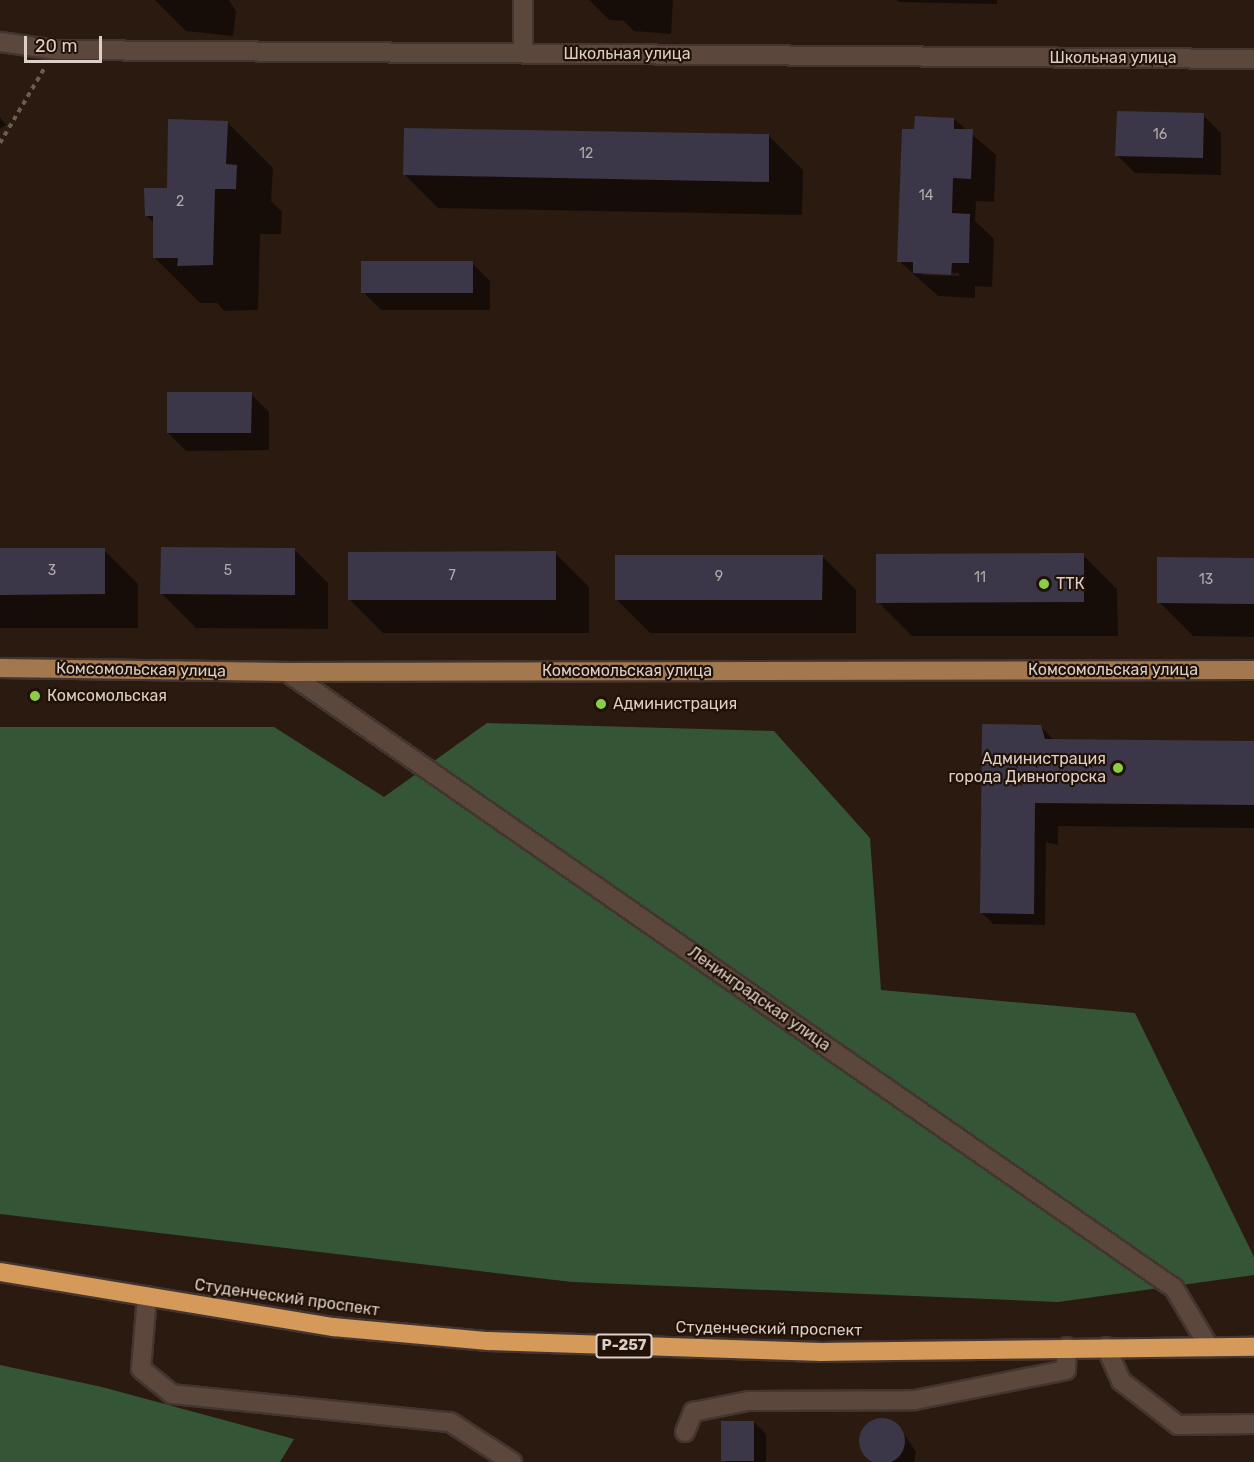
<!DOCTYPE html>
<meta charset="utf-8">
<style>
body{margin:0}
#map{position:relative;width:1254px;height:1462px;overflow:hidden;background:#2b1a0f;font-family:Rubik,sans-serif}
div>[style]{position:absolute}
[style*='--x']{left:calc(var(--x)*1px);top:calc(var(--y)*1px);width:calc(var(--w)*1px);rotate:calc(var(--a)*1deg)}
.forest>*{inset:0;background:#345536}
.shadow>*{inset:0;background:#0007}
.building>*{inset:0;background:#3c3649}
.round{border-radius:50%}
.path>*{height:4px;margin-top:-2px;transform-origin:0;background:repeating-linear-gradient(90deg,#6c5d53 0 4.5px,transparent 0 9px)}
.roads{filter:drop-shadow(2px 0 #433530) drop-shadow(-2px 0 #433530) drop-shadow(0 2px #433530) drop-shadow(0 -2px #433530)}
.minor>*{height:18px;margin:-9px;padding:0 9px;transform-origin:9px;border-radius:9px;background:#5b473c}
.major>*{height:18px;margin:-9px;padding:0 9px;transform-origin:9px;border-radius:9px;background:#a4784e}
.highway>*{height:18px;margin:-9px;padding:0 9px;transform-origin:9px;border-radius:9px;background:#d5995a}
.dots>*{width:16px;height:16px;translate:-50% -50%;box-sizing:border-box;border:3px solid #211107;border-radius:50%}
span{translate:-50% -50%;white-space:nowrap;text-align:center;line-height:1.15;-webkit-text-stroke:4.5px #211107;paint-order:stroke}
.number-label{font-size:14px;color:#b3a9a8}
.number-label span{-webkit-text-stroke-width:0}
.shield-label span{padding:2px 4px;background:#211107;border:2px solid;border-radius:4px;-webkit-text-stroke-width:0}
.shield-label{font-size:15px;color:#dbcfc8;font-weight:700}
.street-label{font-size:16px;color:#dbcfc8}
.poi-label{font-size:16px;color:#dbcfc8}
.left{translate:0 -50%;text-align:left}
.right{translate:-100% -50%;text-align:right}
.scale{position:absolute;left:24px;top:36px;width:78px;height:27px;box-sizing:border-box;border:3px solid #dbcfc8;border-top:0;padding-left:8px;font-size:18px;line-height:21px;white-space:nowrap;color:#dbcfc8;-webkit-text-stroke:4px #211107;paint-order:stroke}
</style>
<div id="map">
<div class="forest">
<i style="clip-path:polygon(487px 723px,774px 731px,870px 838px,881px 990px,1135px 1013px,1254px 1257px,1254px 1275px,1058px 1302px,572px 1282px,0 1214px,0 727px,274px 727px,384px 797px)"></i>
<i style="clip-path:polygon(0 1365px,102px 1387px,294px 1439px,280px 1462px,0 1462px)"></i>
</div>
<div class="shadow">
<i style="clip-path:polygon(155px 0,229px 0,236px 11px,233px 36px,186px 31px)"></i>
<i style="clip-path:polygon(589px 0,673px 0,671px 34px,634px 31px,624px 21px,609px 20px)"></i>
<i style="clip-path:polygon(897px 0,997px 0,997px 4px,899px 2px)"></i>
<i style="clip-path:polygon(1203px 115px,1221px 133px,1221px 175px,1135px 173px,1117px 155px)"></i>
<i style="clip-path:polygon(0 117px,6px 125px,0 129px)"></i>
<i style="clip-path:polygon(evenodd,954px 119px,996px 155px,994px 202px,976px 201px,975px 221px,994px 239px,992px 287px,975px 286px,975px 298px,938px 296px,899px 261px,916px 131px,954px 119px,921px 272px,959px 273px,959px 276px,924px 275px,921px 272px)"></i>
<i style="clip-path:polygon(227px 122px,273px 168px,271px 201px,282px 212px,281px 234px,260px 234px,258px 310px,224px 311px,217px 303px,200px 303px,155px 258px,155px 224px,146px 215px)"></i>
<i style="clip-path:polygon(769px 136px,803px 170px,802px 215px,438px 208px,404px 174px)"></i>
<i style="clip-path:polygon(472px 263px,490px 281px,490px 310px,381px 310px,363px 292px)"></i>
<i style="clip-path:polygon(251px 394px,269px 412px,269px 450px,186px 451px,168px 433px)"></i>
<i style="clip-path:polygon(294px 549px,328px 583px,328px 629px,196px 628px,162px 594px)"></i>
<i style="clip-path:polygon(0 550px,104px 550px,138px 584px,138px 628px,0 628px)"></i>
<i style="clip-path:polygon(555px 553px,589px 587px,589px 633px,383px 633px,349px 599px)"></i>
<i style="clip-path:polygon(1083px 555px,1117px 589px,1118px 636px,912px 636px,878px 602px)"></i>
<i style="clip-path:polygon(822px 556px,856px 590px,856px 633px,650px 633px,616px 599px)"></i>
<i style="clip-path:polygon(1254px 560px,1254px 637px,1193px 636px,1159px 602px)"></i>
<i style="clip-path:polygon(1040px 726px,1054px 740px,1254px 743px,1254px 828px,1058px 826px,1058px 845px,1046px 842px,1045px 925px,993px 924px,981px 912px)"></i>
<i style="clip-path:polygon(878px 1420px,892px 1422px,904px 1434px,916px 1452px,914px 1462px,877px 1462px,862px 1447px,866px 1427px)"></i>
<i style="clip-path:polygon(754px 1422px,766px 1434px,766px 1462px,724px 1462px)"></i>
</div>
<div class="building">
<i style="clip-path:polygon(1117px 111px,1204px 113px,1203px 158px,1115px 156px)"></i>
<i style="clip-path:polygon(915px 116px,954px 118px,954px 129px,973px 129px,971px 179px,953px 178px,952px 213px,970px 214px,969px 263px,952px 263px,951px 275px,913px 273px,913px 262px,897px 262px,902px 129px,914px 129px)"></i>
<i style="clip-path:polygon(168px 119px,228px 121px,226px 164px,237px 165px,236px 189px,215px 189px,213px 265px,177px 266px,178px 258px,153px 258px,153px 216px,145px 216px,144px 188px,167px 188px)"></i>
<i style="clip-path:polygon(404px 128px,769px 134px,769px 182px,403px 175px)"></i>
<i style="clip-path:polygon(361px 261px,473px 261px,473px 293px,361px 293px)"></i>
<i style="clip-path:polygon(167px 392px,252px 392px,251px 433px,167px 433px)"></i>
<i style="clip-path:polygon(161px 547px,295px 548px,295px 595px,160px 594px)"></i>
<i style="clip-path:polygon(0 548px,105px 548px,105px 594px,0 595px)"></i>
<i style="clip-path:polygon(556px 551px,556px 600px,348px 600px,348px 552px)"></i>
<i style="clip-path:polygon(1084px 553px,1084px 602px,876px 603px,876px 554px)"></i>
<i style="clip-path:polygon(615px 555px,823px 555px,822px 600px,615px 600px)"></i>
<i style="clip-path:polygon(1157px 557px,1254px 558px,1254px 604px,1157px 603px)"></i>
<i style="clip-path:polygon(982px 724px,1041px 725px,1045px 739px,1254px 741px,1254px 805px,1035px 803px,1034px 914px,980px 913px)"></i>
<i class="round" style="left:859px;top:1418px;width:46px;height:46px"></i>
<i style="clip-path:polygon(721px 1421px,754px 1421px,754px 1461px,721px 1461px)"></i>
</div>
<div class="path">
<i style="--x:0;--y:143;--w:86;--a:-59.3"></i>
</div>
<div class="roads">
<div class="minor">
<i style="--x:523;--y:0;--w:53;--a:90"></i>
<i style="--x:0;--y:42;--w:57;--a:8.1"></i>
<i style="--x:56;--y:50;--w:1198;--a:0.43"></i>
<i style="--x:287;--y:672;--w:1080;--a:34.78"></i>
<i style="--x:1174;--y:1288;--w:69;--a:59.3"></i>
<i style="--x:147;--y:1296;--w:73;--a:94.7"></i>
<i style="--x:141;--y:1369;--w:40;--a:39"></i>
<i style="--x:172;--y:1394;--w:279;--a:5.8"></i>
<i style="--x:450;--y:1422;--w:74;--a:32.8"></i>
<i style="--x:1106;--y:1347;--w:37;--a:66"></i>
<i style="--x:1121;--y:1381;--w:72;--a:37.7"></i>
<i style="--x:1178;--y:1425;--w:76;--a:-0.8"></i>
<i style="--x:685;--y:1432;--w:22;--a:-68"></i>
<i style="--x:693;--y:1412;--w:56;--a:-11.3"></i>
<i style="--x:748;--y:1401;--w:167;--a:-0.3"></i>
<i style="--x:915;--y:1400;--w:154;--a:-11.2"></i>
<i style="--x:1066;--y:1370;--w:23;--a:-88"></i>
</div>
<div class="major">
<i style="--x:0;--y:668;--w:287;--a:0.8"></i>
<i style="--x:287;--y:672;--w:967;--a:-0.12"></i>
</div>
<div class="highway">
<i style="--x:0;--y:1272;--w:338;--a:9.4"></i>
<i style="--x:333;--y:1327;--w:156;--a:5.2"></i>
<i style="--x:488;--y:1341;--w:334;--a:1.9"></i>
<i style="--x:822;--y:1352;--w:432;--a:-0.7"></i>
</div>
</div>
<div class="dots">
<i style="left:1044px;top:584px;background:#8bce46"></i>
<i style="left:35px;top:696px;background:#8bce46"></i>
<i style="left:601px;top:704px;background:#8bce46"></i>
<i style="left:1118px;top:768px;background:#8bce46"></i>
</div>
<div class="number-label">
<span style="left:1160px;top:135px">16</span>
<span style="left:586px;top:154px">12</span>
<span style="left:926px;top:196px">14</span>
<span style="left:180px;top:202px">2</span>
<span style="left:52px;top:571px">3</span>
<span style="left:228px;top:571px">5</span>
<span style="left:452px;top:576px">7</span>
<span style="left:719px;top:577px">9</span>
<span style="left:980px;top:578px">11</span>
<span style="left:1206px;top:580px">13</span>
</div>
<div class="shield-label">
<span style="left:624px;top:1346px">Р-257</span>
</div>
<div class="street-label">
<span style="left:627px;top:54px">Школьная улица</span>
<span style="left:1113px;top:58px">Школьная улица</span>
<span style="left:141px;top:670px;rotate:1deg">Комсомольская улица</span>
<span style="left:1113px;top:670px">Комсомольская улица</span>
<span style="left:627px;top:671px">Комсомольская улица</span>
<span style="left:759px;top:999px;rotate:35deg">Ленинградская улица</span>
<span style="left:287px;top:1298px;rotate:8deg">Студенческий проспект</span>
<span style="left:769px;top:1329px;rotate:1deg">Студенческий проспект</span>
</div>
<div class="poi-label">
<span class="left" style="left:1056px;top:584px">ТТК</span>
<span class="left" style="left:47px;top:696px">Комсомольская</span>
<span class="left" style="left:613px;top:704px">Администрация</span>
<span class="right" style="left:1106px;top:768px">Администрация<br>города Дивногорска</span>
</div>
<div class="scale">20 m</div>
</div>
